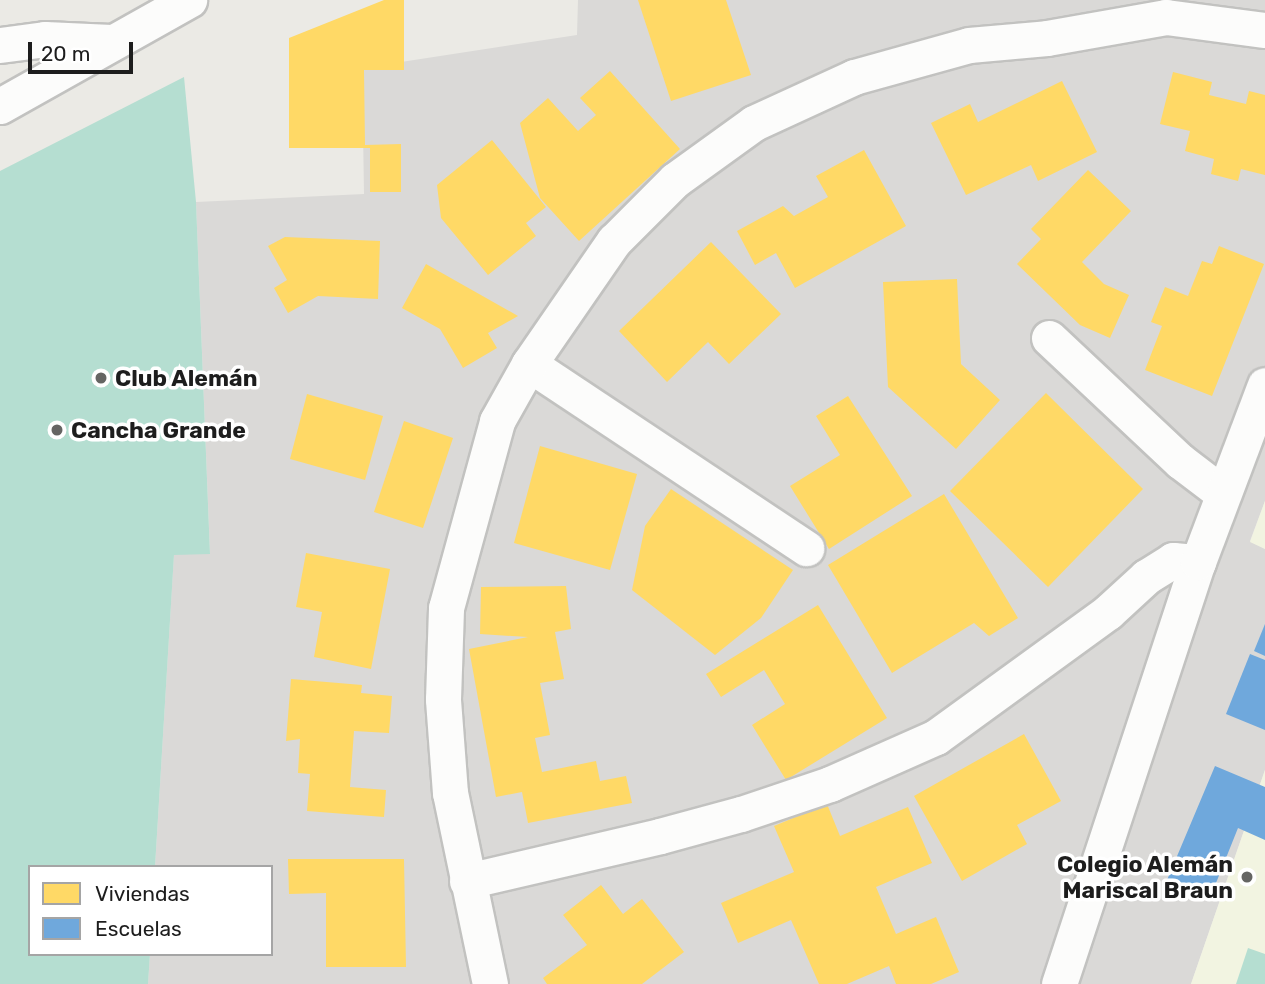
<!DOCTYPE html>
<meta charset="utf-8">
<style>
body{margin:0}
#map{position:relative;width:1265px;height:984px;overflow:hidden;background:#ebeae5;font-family:Rubik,sans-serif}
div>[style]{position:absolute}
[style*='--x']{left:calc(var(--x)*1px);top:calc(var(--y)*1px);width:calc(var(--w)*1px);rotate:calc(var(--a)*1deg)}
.residential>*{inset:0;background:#dad9d7}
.education>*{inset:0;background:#f2f4e1}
.pitch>*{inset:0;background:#b5ded1}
.homes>*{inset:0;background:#ffd966}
.schools>*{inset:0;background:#6fa8dc}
.roads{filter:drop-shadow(2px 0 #c2c2c0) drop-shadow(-2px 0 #c2c2c0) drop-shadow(0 2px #c2c2c0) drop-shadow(0 -2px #c2c2c0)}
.minor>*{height:35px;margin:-17.5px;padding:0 17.5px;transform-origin:17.5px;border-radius:17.5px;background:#fcfcfb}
.dots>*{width:19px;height:19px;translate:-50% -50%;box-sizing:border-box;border:4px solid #fff;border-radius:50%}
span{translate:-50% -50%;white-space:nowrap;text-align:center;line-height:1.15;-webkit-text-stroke:7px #fff;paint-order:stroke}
.poi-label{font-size:23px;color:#1d1d1d;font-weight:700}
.left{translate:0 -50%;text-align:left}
.right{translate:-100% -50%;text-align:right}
.legend{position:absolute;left:28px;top:865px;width:245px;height:91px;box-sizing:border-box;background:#fff;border:2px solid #a5a5a5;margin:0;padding:9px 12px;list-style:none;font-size:21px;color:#1d1d1d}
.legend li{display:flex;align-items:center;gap:14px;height:35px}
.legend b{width:35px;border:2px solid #a5a5a5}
.scale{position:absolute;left:28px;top:42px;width:105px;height:32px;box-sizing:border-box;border:4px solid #1d1d1d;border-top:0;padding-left:9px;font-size:21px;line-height:24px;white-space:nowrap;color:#1d1d1d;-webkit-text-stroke:5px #fff;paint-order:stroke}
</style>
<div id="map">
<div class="residential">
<i style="clip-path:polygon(578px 0,1265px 0,1265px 501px,1250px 541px,1265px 549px,1265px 770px,1191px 984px,148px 984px,150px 954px,271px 954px,271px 867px,155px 867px,174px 554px,210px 553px,196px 202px,364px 194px,362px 68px,577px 35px)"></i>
</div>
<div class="education">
<i style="clip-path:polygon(1265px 501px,1265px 549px,1250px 542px)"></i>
<i style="clip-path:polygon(1265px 770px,1265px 984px,1191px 984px)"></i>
</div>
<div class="pitch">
<i style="clip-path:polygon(184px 77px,196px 202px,210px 554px,174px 555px,155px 867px,30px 867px,30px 954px,150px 954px,148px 984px,0 984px,0 171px)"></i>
<i style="clip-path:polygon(1248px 948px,1265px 954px,1265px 984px,1236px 984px)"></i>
</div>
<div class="homes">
<i style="clip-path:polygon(384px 0,404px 0,404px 70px,364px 70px,365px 145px,401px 144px,401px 192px,370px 192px,370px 148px,289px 148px,289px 38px)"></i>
<i style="clip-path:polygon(638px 0,726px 0,751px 75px,671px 101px)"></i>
<i style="clip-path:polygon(610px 71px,680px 149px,579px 241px,540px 198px,520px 123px,548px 98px,578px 131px,596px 115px,580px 98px)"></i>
<i style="clip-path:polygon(1173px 72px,1212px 82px,1209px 95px,1246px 104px,1249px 91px,1265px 95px,1265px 175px,1241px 169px,1238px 181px,1211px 174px,1214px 159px,1185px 151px,1190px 131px,1160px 124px)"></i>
<i style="clip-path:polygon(1062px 81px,1097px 152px,1038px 181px,1031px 165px,966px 195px,931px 123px,970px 104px,978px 122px)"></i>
<i style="clip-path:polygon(492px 140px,546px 207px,526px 223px,536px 236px,488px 275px,441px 218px,437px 185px)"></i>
<i style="clip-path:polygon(864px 150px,906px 226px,795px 288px,776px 253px,755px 265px,737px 231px,783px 206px,794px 216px,828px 197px,816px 176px)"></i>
<i style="clip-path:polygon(1088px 170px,1131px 211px,1082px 262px,1104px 284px,1129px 295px,1110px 338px,1080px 325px,1017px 264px,1041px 239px,1031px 229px)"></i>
<i style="clip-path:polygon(285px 237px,380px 241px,378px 299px,318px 296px,288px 313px,274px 288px,287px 280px,268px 246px)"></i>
<i style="clip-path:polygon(711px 242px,781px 314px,729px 364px,708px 342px,667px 382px,619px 331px)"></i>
<i style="clip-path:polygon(1219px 246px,1264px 264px,1212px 396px,1145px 370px,1162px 326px,1151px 322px,1165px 287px,1188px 296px,1202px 261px,1212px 264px)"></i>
<i style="clip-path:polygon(426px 264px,518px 316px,488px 333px,497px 348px,463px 368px,440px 329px,402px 308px)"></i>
<i style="clip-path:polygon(957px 279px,961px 364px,1000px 400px,956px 449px,888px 387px,883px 282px)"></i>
<i style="clip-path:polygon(1046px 393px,1143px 489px,1048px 587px,950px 491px)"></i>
<i style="clip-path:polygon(307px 394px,383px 416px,365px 480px,290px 459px)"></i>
<i style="clip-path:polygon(848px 396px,912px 496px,829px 549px,790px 486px,840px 455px,816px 416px)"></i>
<i style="clip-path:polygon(404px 421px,453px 438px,423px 528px,374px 512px)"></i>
<i style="clip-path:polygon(540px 446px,637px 474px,610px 570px,514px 543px)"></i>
<i style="clip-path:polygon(671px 489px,793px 570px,761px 618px,715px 655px,632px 590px,645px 526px)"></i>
<i style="clip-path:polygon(944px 494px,1018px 618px,989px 636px,974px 623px,892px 673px,828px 565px)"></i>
<i style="clip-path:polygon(306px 553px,390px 569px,371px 669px,314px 657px,322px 612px,296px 607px)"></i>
<i style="clip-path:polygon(566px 586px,571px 629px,555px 632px,564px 679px,540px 683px,550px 735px,535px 738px,542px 772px,596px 761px,600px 781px,626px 776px,632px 803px,528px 823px,522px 792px,496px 797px,469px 649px,528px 637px,480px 634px,481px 587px)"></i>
<i style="clip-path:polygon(818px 605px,887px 718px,786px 780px,752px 725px,785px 704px,764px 670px,721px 697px,706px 674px)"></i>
<i style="clip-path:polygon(291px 679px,362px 685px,361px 693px,392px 696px,389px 733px,354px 731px,350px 787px,386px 790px,384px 817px,307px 811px,310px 774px,298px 773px,300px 739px,286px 741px)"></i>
<i style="clip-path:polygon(1024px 734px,1061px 801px,1017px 825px,1027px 844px,962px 881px,914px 796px)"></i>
<i style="clip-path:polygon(827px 804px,840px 836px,908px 807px,932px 863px,876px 887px,896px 934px,936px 917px,959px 972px,931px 984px,896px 984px,889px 966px,847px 984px,819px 984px,791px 920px,738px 943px,721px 903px,794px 872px,774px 826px)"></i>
<i style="clip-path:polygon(288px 859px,404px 859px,406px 967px,326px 967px,326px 893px,289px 894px)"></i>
<i style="clip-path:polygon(601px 885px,623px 914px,642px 899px,684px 952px,642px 984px,547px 984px,543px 978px,587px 945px,563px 915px)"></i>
</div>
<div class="schools">
<i style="clip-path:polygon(1265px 624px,1265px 656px,1254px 651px)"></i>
<i style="clip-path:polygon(1250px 654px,1265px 660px,1265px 730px,1226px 714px)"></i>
<i style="clip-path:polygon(1215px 766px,1265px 787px,1265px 840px,1238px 828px,1210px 898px,1167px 880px)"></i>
</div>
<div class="roads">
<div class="minor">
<i style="--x:0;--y:45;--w:45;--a:-7.6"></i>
<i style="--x:45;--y:39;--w:66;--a:2.6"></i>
<i style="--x:0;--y:106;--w:217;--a:-29.3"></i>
<i style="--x:1049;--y:338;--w:180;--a:43.2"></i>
<i style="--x:1180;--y:461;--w:53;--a:37.3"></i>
<i style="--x:529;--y:364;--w:333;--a:33.6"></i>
<i style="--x:467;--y:881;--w:198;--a:-13.1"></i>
<i style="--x:660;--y:836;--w:84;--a:-15.2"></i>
<i style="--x:741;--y:814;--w:94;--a:-18.6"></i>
<i style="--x:830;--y:784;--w:116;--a:-23.9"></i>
<i style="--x:936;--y:737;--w:213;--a:-36"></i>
<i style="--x:1108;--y:612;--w:52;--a:-42.6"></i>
<i style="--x:1146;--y:577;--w:32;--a:-32"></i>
<i style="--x:1173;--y:560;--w:25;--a:5"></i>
<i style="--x:490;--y:984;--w:195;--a:-101.8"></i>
<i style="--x:450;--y:793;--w:94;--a:-94.3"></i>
<i style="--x:443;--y:699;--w:91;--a:-88.1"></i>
<i style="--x:446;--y:608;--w:194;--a:-74.7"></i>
<i style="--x:497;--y:421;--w:65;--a:-60.7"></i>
<i style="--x:529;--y:364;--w:150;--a:-55.4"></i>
<i style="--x:614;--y:241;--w:86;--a:-45"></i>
<i style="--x:675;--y:180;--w:97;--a:-35.8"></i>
<i style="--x:754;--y:123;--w:110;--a:-24.7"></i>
<i style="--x:854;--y:77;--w:119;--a:-15.5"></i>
<i style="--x:969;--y:45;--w:78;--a:-5.1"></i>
<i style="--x:1047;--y:38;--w:121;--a:-10"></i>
<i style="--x:1166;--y:17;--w:100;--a:7.5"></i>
<i style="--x:1059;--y:984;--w:444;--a:-71.8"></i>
<i style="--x:1198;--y:562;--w:189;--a:-69.3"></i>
</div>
</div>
<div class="dots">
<i style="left:101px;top:378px;background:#656563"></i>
<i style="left:57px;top:430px;background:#656563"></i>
<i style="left:1247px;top:877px;background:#656563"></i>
</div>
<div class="poi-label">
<span class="left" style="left:115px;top:378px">Club Alemán</span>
<span class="left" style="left:71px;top:430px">Cancha Grande</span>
<span class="right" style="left:1233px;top:877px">Colegio Alemán<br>Mariscal Braun</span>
</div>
<ul class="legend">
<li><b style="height:19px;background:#ffd966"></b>Viviendas</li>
<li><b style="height:19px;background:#6fa8dc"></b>Escuelas</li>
</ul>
<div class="scale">20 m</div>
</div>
